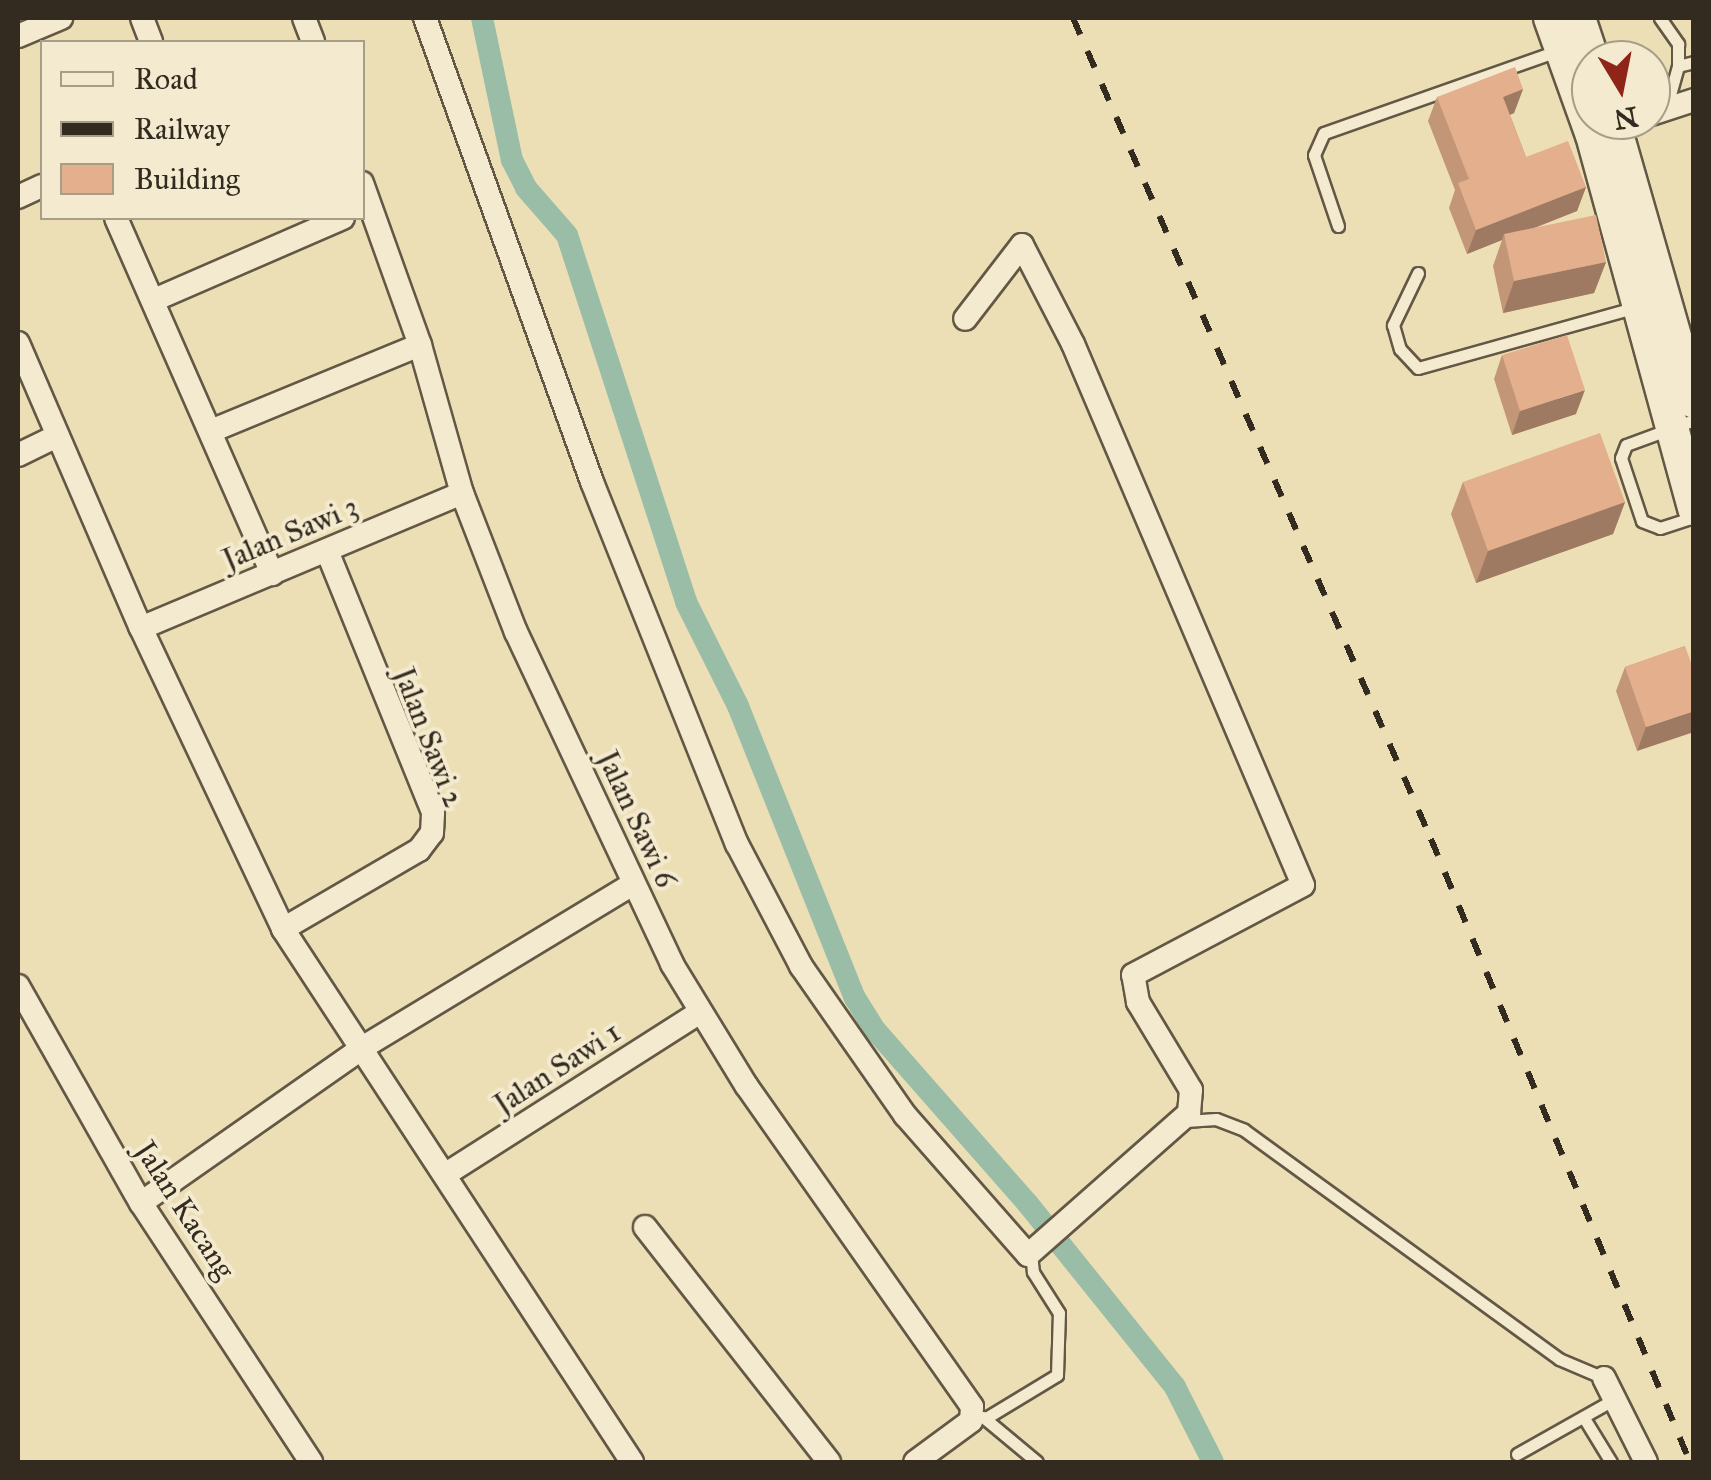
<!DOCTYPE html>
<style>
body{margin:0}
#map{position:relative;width:1711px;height:1480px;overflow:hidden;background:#eddfb5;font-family:"IM FELL Great Primer",serif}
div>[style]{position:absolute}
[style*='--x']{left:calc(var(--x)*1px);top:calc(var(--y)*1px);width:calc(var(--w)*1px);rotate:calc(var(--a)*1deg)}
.canal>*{height:22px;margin:-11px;padding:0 11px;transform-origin:11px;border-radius:11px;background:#9abda8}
.roads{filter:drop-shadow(2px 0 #625845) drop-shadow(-2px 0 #625845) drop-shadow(0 2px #625845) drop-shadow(0 -2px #625845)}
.lane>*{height:11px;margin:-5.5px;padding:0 5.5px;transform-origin:5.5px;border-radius:5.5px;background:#f3eacf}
.street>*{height:22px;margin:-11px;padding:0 11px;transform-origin:11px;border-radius:11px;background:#f3eacf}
.secondary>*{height:32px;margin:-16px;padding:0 16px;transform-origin:16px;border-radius:16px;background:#f3eacf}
.rail>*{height:6px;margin-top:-3px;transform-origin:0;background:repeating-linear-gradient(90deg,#342b20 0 18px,transparent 0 36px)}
.wall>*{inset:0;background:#c39678}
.shaded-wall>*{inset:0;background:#9f7a62}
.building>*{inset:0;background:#e3af8c}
span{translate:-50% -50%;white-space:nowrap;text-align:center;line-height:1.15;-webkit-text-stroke:8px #f3eacf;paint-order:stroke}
.street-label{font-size:30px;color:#342b20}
.frame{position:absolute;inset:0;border:20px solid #342b20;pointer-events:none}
.legend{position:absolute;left:40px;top:40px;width:325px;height:180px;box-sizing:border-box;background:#f3eacf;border:2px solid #a79e89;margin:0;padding:12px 18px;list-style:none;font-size:30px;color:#342b20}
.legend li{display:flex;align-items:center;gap:20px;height:50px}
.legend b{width:50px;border:2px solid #a79e89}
.north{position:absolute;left:1571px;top:40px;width:100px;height:100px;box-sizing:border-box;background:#f3eacf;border:2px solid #a79e89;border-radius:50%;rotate:170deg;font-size:28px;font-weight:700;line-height:40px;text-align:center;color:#342b20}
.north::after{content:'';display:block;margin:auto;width:35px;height:45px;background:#8f2418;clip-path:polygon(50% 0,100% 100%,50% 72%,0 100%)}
</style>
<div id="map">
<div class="canal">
<i style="--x:482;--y:18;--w:145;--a:78.1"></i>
<i style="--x:512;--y:160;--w:31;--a:63"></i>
<i style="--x:526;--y:188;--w:62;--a:48.9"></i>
<i style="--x:567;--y:235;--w:386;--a:72"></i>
<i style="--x:686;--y:602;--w:116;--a:63.4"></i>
<i style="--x:738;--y:706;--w:315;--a:68.2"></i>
<i style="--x:855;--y:998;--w:39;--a:58"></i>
<i style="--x:876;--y:1031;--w:230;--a:48.7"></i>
<i style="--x:1028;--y:1204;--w:235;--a:51.2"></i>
<i style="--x:1175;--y:1387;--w:84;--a:63.1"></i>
</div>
<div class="roads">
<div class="lane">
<i style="--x:1660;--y:18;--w:32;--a:55"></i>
<i style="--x:1678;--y:44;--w:22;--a:90"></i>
<i style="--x:1666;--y:109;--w:45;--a:-74.4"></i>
<i style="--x:1678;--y:66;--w:16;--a:-14"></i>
<i style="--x:1338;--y:226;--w:75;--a:-108.7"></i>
<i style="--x:1314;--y:155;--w:24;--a:-66"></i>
<i style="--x:1324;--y:133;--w:247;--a:-19.4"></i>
<i style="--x:1418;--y:273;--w:58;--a:115.7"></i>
<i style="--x:1393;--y:325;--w:25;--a:74"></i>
<i style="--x:1400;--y:349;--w:26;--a:47"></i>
<i style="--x:1418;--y:368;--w:227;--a:-15.6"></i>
<i style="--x:1694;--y:420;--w:72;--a:159.8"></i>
<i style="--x:1626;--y:445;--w:14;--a:111"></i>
<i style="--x:1621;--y:458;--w:66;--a:71.6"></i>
<i style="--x:1642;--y:521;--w:19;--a:21"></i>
<i style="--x:1660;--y:528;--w:36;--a:-18"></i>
<i style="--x:1186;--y:1121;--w:30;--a:-4"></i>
<i style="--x:1216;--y:1119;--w:30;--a:21"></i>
<i style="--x:1244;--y:1130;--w:389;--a:36"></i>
<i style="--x:1559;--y:1359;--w:49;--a:22.9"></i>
<i style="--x:983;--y:1417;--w:70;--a:39.8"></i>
<i style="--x:986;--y:1418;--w:83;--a:-31.2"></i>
<i style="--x:1057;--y:1375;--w:62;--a:-88.2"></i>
<i style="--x:1059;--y:1313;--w:49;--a:-122.4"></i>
<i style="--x:1033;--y:1272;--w:18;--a:-96"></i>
<i style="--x:1584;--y:1418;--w:52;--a:58.5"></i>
<i style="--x:1517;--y:1454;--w:110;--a:-29.4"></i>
</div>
<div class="street">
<i style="--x:142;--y:18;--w:26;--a:69"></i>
<i style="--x:304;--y:18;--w:26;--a:69"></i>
<i style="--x:425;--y:18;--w:493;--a:70.2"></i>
<i style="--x:592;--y:482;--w:390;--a:68.2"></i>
<i style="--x:737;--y:844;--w:138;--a:62.3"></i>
<i style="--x:801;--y:966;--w:182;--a:55.1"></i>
<i style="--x:905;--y:1115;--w:186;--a:48.7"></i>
<i style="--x:1028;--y:1255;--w:215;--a:-41.4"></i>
<i style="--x:1189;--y:1113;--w:23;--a:-85"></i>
<i style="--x:1191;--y:1090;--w:103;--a:-121.1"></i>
<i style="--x:1138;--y:1002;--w:27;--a:-100"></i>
<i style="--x:1133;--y:975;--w:192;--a:-27.9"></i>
<i style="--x:1303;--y:885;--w:588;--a:-113.03"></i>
<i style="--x:1073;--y:344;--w:111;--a:-117.3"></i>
<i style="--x:1022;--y:245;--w:93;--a:127.6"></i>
<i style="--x:18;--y:36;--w:47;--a:-22.7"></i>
<i style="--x:1651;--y:114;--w:45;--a:-18"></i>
<i style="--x:362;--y:183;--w:172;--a:70.3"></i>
<i style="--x:420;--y:345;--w:154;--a:74.2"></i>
<i style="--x:462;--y:493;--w:149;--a:68.8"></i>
<i style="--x:516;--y:632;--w:367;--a:64.8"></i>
<i style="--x:672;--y:964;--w:142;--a:58.6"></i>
<i style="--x:746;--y:1085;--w:393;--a:54.9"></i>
<i style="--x:972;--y:1407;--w:14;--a:94"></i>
<i style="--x:971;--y:1421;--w:69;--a:143.8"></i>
<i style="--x:18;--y:197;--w:26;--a:-25"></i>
<i style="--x:116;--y:218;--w:389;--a:66.3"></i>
<i style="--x:154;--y:300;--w:206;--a:-23.5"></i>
<i style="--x:18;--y:343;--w:310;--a:66.7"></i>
<i style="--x:141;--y:628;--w:333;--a:64.7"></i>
<i style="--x:283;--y:929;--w:637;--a:56.78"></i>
<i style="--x:211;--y:431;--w:226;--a:-22.4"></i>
<i style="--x:18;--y:455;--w:43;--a:-26"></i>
<i style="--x:141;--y:628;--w:348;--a:-22.8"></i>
<i style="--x:283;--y:929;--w:157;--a:-30.2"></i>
<i style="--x:419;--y:850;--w:21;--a:-53"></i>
<i style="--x:432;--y:833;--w:21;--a:-87"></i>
<i style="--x:433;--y:812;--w:282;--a:-112.1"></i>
<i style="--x:18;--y:986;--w:249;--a:60.5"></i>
<i style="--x:141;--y:1203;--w:310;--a:56.7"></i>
<i style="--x:446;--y:1174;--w:301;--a:-32.5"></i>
<i style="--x:141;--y:1203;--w:270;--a:-35"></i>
<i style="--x:362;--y:1048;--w:317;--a:-31.2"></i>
<i style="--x:645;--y:1227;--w:298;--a:51.9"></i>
<i style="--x:1604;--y:1378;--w:94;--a:63.4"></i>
</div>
<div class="secondary">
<i style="--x:1550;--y:18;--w:124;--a:70.3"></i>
<i style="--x:1592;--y:135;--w:388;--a:74.7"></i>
<i style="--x:1579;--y:18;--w:44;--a:71.6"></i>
<i style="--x:1613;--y:120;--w:293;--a:74"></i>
</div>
</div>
<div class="rail">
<i style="--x:1073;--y:18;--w:896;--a:66.44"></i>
<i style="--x:1431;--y:839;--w:675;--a:67.43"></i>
</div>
<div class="wall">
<i style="clip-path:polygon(1523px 89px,1514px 113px,1510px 115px,1526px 157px,1586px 187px,1577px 211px,1535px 228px,1606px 262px,1594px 293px,1503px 313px,1493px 266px,1502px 240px,1467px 254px,1449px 208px,1455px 190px,1428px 121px,1437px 97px)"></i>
<i style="clip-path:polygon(1502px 355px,1576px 414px,1512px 435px,1494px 379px)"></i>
<i style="clip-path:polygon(1463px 482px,1625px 502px,1613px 534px,1476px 583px,1451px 514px)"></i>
<i style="clip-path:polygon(1685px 646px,1637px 751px,1616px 691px,1625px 667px)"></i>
</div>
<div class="shaded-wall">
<i style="clip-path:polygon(1523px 89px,1514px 113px,1494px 121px,1503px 97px)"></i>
<i style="clip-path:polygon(1586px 187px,1577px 211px,1505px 239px,1504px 234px,1502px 240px,1467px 254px,1476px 230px)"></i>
<i style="clip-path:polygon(1606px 262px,1594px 293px,1503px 313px,1514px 281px)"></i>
<i style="clip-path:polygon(1585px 390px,1576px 414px,1512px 435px,1520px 411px)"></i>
<i style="clip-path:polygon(1625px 502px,1613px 534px,1476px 583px,1488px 551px)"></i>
<i style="clip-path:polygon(1694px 711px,1694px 732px,1637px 751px,1646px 727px)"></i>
</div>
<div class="building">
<i style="clip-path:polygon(1515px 67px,1523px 89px,1503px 97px,1526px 157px,1568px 141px,1586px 187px,1476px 230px,1458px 183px,1469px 179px,1437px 97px)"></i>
<i style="clip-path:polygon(1596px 215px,1606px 262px,1514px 281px,1504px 234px)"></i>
<i style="clip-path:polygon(1567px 335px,1585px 390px,1520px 411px,1502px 355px)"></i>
<i style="clip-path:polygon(1600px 433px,1625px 502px,1488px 551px,1463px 482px)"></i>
<i style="clip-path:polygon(1685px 646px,1694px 671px,1694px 711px,1646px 727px,1625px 667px)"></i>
</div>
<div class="street-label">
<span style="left:290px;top:533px;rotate:-23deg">Jalan Sawi 3</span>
<span style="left:429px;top:737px;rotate:69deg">Jalan Sawi 2</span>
<span style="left:637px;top:819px;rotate:65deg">Jalan Sawi 6</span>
<span style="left:557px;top:1068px;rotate:-33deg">Jalan Sawi 1</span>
<span style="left:185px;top:1210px;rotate:57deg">Jalan Kacang</span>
</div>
<div class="frame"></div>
<ul class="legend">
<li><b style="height:12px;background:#f3eacf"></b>Road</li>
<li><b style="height:12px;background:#342b20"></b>Railway</li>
<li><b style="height:28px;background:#e3af8c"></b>Building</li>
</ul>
<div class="north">N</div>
</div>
